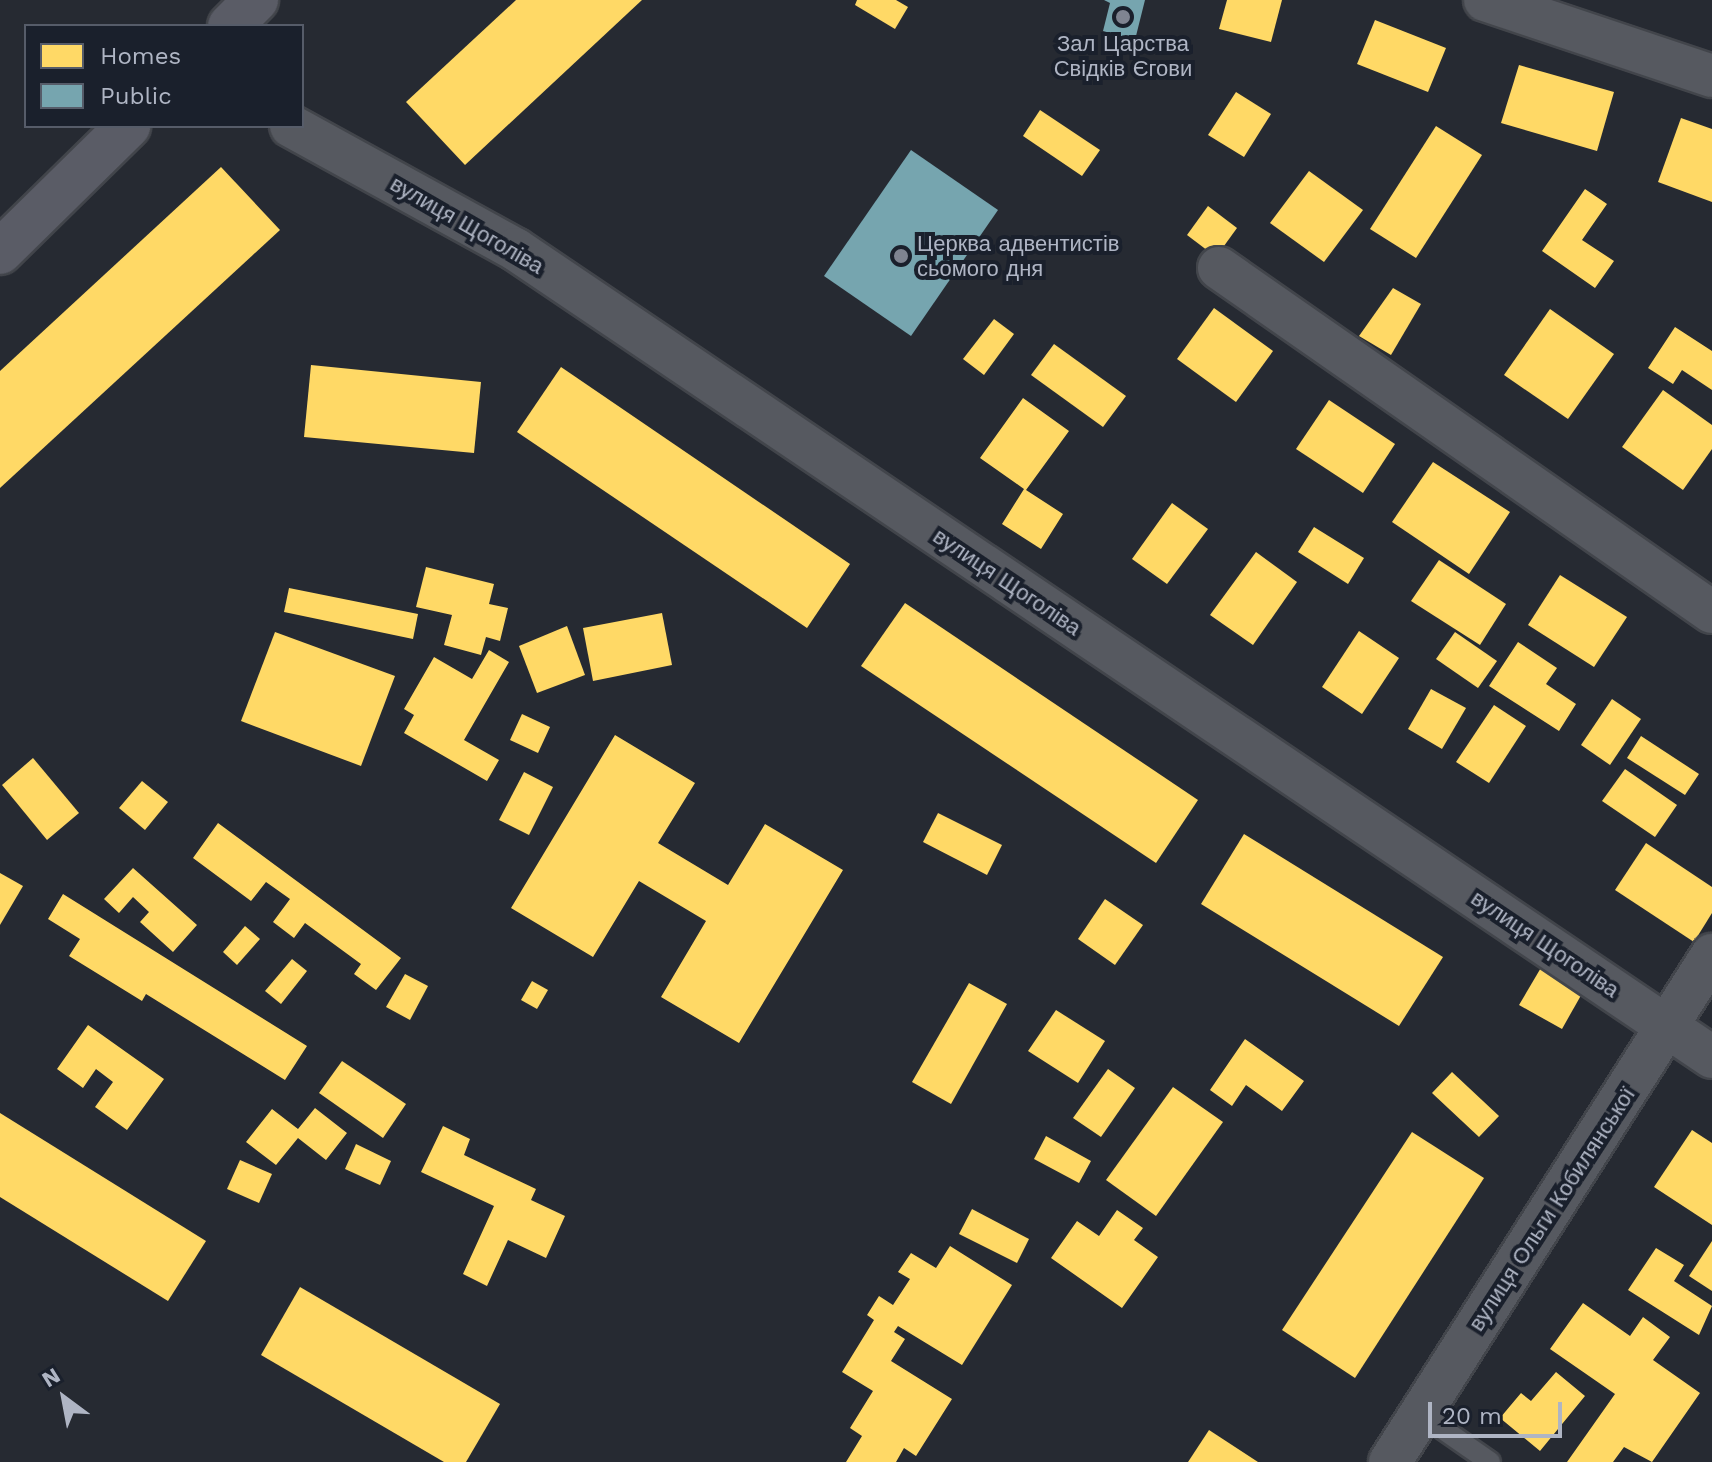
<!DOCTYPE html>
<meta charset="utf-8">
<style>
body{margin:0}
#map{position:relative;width:1712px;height:1462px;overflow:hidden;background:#262a32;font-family:"Work Sans",sans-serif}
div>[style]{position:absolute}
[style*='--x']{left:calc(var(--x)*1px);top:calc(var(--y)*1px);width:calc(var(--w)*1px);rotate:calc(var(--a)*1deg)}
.homes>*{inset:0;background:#ffd966}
.public>*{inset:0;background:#76a5af}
.roads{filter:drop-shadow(2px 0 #42454b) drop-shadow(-2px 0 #42454b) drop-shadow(0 2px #42454b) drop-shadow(0 -2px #42454b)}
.service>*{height:20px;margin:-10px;padding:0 10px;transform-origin:10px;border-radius:10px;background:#565960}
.minor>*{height:42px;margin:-21px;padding:0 21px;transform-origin:21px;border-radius:21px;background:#565960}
.secondary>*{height:44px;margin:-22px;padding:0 22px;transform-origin:22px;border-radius:22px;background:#5a5c66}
.dots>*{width:22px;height:22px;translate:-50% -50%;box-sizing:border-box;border:4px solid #1a202c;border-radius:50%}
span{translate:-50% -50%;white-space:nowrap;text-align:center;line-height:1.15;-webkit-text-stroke:8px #1a202c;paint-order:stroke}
.poi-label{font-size:22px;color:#afb5c4}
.left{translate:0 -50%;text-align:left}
.street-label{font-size:22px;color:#afb5c4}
.legend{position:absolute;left:24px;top:24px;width:280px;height:104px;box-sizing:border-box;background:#1a202c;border:2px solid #565c69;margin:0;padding:10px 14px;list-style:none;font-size:24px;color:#afb5c4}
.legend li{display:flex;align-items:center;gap:16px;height:40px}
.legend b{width:40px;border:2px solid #565c69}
.north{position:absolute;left:24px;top:1358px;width:80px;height:80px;-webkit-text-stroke:6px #1a202c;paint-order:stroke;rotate:328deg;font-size:22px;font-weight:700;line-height:32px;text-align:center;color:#afb5c4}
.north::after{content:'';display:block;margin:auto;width:28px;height:36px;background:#afb5c4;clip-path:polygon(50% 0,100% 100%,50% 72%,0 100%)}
.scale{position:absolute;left:1428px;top:1402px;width:134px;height:36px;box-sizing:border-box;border:4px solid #afb5c4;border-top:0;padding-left:10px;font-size:24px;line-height:28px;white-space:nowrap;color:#afb5c4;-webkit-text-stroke:6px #1a202c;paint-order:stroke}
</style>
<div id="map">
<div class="homes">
<i style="clip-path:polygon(516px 0,642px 0,465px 165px,406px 102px)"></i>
<i style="clip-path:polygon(857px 0,896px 0,908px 7px,895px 29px,855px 5px)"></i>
<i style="clip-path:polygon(1227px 0,1282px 0,1271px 42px,1219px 29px)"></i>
<i style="clip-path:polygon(1375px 20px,1446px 48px,1428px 92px,1357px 64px)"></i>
<i style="clip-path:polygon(1519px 65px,1614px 92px,1597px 151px,1501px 123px)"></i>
<i style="clip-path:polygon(1236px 92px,1271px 114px,1244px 157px,1208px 135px)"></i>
<i style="clip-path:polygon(1040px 110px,1100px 150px,1082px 176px,1023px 136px)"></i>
<i style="clip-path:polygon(1681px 118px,1712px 129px,1712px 202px,1658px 182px)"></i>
<i style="clip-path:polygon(1436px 126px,1482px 155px,1416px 258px,1370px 229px)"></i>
<i style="clip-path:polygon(221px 167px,280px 230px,0 488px,0 371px)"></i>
<i style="clip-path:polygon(1309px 171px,1363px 210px,1324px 262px,1270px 223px)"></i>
<i style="clip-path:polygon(1585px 189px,1607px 204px,1582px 240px,1614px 261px,1595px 288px,1542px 251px)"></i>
<i style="clip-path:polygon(1208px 206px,1237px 228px,1216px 257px,1187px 235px)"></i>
<i style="clip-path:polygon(1393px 288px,1421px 304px,1391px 355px,1359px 336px)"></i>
<i style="clip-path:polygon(1214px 308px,1273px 351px,1236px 402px,1177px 359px)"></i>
<i style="clip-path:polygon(1550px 309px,1614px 354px,1568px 419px,1504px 375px)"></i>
<i style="clip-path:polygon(994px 319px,1014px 334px,984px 375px,963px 359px)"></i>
<i style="clip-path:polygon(1675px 327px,1712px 351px,1712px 390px,1682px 370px,1673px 384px,1648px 368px)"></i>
<i style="clip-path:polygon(1054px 344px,1126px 396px,1103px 427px,1031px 375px)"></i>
<i style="clip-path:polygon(311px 365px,481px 382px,474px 453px,304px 437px)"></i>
<i style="clip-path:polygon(561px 367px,850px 564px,807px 628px,517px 432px)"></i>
<i style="clip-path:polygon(1663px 390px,1712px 425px,1712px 449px,1683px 490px,1622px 447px)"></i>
<i style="clip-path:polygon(1023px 398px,1069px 431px,1026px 490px,1063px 514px,1041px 549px,1002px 524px,1024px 489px,980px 458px)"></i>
<i style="clip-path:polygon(1329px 400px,1395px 444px,1363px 493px,1296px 449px)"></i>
<i style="clip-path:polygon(1433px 462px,1510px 512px,1469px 574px,1392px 522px)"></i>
<i style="clip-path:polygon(1172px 503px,1208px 529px,1167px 584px,1132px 559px)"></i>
<i style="clip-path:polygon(1314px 527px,1364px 558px,1348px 584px,1298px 552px)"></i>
<i style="clip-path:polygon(1256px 552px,1297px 582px,1253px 645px,1210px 615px)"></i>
<i style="clip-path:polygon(1439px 560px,1506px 604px,1480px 645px,1411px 601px)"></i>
<i style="clip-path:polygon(426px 567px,494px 584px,489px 604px,508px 608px,500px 641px,486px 637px,481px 655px,444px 645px,452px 615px,416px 607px)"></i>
<i style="clip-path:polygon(1560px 575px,1627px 617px,1594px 667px,1528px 625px)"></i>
<i style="clip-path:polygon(289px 588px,418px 614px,413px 639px,284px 612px)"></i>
<i style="clip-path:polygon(905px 603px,1198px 800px,1156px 863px,861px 666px)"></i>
<i style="clip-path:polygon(662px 613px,672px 665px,593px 681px,583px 628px)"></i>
<i style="clip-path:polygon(567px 626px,585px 675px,537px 693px,519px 646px)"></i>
<i style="clip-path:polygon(1359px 631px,1399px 658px,1362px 714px,1322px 687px)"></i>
<i style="clip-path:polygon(275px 632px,395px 676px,361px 766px,241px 721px)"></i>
<i style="clip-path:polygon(1455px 632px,1497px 661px,1478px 688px,1436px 659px)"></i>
<i style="clip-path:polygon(1518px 642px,1557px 668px,1546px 684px,1576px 704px,1559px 731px,1489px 686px)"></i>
<i style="clip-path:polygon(489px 650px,509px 662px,464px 740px,499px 760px,487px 781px,404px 733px,414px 715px,404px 709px,434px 657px,472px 679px)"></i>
<i style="clip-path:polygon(1431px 689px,1466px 708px,1442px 749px,1408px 729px)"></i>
<i style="clip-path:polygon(1612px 699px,1641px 719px,1610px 765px,1581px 745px)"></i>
<i style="clip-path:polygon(1494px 705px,1526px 726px,1489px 783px,1456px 762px)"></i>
<i style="clip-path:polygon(522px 714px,550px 727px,538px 753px,510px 740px)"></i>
<i style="clip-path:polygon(615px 735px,695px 783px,658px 843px,728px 885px,765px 824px,843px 870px,739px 1043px,661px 997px,706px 921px,639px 881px,593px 957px,511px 908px)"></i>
<i style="clip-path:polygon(1641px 736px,1699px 774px,1685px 795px,1627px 758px)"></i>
<i style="clip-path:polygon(33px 758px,79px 813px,47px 840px,2px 785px)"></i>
<i style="clip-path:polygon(1625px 769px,1677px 805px,1655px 837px,1602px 801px)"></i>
<i style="clip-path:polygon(524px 772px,553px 787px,529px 835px,499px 820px)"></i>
<i style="clip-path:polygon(142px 781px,168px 802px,145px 830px,119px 808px)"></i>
<i style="clip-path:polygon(938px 813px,1002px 845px,987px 875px,923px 842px)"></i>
<i style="clip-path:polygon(218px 823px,401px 958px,376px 990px,354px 974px,361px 964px,305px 923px,294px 938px,273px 922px,290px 899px,266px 882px,251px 901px,193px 858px)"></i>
<i style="clip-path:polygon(1244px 834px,1443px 957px,1399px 1026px,1201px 904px)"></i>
<i style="clip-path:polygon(1646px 843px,1712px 887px,1712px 913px,1694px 942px,1615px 890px)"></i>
<i style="clip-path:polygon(133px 868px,197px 925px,173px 952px,140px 922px,149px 912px,133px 897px,119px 913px,104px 899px)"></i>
<i style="clip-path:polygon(0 873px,23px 886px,0 925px)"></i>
<i style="clip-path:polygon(63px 894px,307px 1046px,285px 1080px,146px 994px,142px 1001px,69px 956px,80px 939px,48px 919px)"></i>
<i style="clip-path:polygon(1105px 899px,1143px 925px,1115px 965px,1078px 939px)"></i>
<i style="clip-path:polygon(245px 926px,260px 939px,237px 965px,223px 952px)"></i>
<i style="clip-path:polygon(292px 959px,307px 971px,281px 1004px,265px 991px)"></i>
<i style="clip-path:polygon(1542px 966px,1584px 990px,1562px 1029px,1519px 1005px)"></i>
<i style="clip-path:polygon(405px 974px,428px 986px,410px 1020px,386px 1007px)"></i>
<i style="clip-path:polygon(532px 981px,548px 990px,537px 1009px,521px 1000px)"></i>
<i style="clip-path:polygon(969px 983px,1007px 1004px,951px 1104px,912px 1082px)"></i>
<i style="clip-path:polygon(1056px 1010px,1105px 1041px,1078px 1083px,1028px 1051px)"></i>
<i style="clip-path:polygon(88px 1025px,164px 1079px,127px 1130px,95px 1107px,113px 1082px,96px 1069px,83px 1088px,57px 1069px)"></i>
<i style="clip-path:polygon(1245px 1039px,1304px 1081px,1282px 1111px,1246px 1085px,1232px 1106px,1210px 1090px)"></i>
<i style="clip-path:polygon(342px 1061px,406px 1104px,383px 1138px,319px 1093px)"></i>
<i style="clip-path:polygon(1108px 1069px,1135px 1088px,1101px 1137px,1073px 1118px)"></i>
<i style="clip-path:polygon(1452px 1072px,1499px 1116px,1479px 1137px,1432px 1093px)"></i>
<i style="clip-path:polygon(1173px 1087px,1223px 1122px,1156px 1216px,1106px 1180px)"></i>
<i style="clip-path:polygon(315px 1108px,347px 1133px,326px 1160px,298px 1138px,276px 1165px,246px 1142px,272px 1109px,298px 1129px)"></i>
<i style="clip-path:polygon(0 1113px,206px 1241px,168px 1301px,0 1197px)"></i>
<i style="clip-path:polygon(443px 1126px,470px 1139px,464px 1155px,536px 1189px,531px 1200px,565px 1216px,546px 1258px,508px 1240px,487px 1286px,463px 1274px,494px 1206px,421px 1172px)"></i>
<i style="clip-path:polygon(1692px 1130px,1712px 1143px,1712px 1225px,1654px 1187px)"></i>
<i style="clip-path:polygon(1412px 1132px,1484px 1178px,1355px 1378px,1282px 1330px)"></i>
<i style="clip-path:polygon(1046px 1136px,1091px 1161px,1079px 1183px,1034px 1159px)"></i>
<i style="clip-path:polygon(356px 1144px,391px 1161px,380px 1185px,345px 1169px)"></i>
<i style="clip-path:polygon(240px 1160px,272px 1174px,259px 1203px,227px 1189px)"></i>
<i style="clip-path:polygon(972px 1209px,1029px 1239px,1017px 1263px,959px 1234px)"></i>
<i style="clip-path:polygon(1117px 1210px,1143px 1228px,1134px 1240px,1158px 1257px,1122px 1308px,1051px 1258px,1077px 1221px,1099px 1236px)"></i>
<i style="clip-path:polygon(1712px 1241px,1712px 1291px,1689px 1276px)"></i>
<i style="clip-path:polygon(950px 1246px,1012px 1285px,962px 1365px,898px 1326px,894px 1332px,905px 1339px,891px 1361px,952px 1399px,916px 1456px,904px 1448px,896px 1462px,846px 1462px,862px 1436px,850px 1428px,873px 1391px,842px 1372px,874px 1320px,867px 1315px,879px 1296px,893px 1305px,910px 1279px,898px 1272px,911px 1253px,936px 1268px)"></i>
<i style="clip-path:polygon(1656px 1248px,1684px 1265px,1674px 1281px,1712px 1306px,1699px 1335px,1628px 1290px)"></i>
<i style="clip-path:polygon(300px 1287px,500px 1404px,466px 1462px,444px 1462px,261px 1355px)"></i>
<i style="clip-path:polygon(1583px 1303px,1630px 1336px,1643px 1317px,1670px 1337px,1653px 1360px,1700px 1393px,1652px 1462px,1624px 1447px,1613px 1462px,1567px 1462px,1615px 1394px,1550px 1349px)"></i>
<i style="clip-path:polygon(1556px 1372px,1585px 1396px,1540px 1451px,1500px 1418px,1521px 1393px,1531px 1401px)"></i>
<i style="clip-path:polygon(1209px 1430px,1258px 1462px,1188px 1462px)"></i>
</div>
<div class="public">
<i style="clip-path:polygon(1104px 0,1145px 0,1135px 40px,1103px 31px,1110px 3px)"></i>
<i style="clip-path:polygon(911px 150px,998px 210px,911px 336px,824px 276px)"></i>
</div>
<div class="roads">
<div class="service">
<i style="--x:1421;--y:1414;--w:84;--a:34.8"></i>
</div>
<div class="minor">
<i style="--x:1485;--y:0;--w:239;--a:18.5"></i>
<i style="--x:291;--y:126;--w:256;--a:28.8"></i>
<i style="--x:515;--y:249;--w:1444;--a:34.02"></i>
<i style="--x:1219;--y:268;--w:601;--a:34.91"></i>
<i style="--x:1390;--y:1462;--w:601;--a:-57.58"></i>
</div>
<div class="secondary">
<i style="--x:230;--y:26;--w:37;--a:-45"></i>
<i style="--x:0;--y:252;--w:180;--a:-44.5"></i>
</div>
</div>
<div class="dots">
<i style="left:1123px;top:17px;background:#7f8491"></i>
<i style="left:901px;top:256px;background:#7f8491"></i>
</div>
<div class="poi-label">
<span style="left:1123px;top:56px">Зал Царства<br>Свідків Єгови</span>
<span class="left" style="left:917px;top:256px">Церква адвентистів<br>сьомого дня</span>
</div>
<div class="street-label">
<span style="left:467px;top:225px;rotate:30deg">вулиця Щоголіва</span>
<span style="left:1007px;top:582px;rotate:34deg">вулиця Щоголіва</span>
<span style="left:1545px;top:944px;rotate:34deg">вулиця Щоголіва</span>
<span style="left:1552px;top:1209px;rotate:-57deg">вулиця Ольги Кобилянської</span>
</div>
<ul class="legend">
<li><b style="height:22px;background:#ffd966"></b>Homes</li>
<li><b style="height:22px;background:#76a5af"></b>Public</li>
</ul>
<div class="north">N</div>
<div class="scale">20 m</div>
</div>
